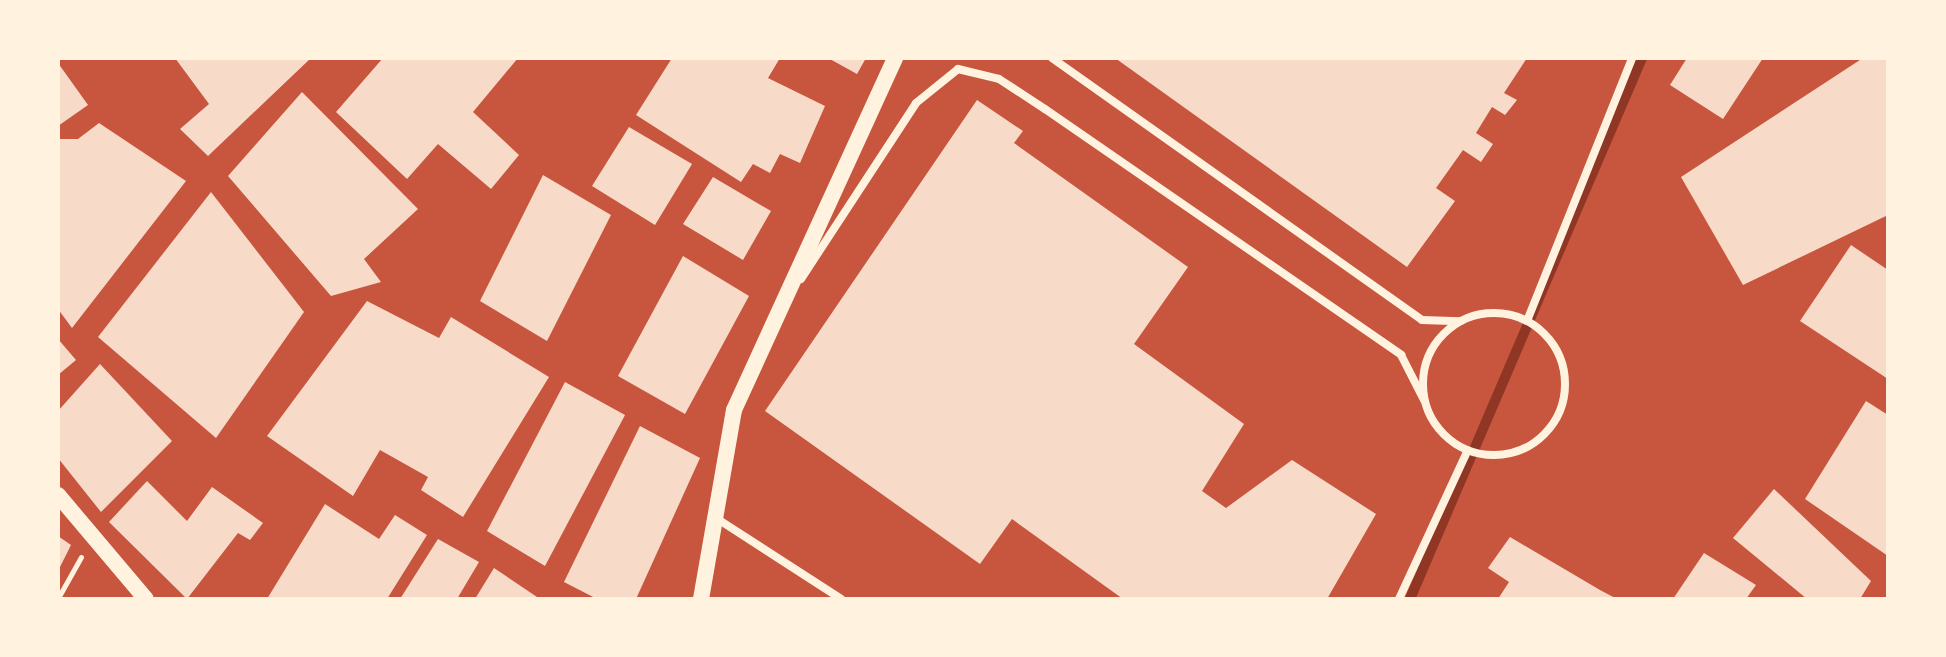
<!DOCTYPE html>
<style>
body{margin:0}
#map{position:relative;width:1946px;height:657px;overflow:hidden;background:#c8553d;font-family:"Archivo Narrow",sans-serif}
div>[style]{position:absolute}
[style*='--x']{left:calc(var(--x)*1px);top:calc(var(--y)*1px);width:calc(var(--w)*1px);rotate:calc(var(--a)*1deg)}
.stream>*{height:10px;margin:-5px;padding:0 5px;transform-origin:5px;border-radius:5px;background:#8f3625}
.building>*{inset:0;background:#f7dbc8}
.path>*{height:5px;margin:-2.5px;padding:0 2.5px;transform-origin:2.5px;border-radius:2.5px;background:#fff3e0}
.minor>*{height:8px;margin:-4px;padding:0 4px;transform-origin:4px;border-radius:4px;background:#fff3e0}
.minor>.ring{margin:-4px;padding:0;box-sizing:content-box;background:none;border:8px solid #fff3e0;border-radius:50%}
.secondary>*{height:16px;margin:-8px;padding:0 8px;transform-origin:8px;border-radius:8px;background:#fff3e0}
span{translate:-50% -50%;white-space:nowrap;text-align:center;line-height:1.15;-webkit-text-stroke:8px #fff3e0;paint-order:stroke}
.frame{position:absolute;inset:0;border:60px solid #fff3e0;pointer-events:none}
</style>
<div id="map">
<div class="stream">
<i style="--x:1410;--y:599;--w:589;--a:-66.79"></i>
</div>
<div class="building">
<i style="clip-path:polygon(175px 58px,311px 58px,208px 156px,180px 129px,209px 104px)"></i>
<i style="clip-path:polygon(383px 58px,518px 58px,473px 112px,519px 155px,491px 189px,438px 144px,407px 179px,336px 112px)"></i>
<i style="clip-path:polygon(672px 58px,780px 58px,768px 78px,825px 106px,800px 163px,780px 154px,770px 173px,753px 164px,741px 182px,636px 115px)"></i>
<i style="clip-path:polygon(828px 58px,866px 58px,857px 74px)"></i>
<i style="clip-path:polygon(1115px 58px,1527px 58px,1504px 93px,1517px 100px,1505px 115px,1492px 107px,1476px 133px,1493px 144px,1481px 162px,1463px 150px,1436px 188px,1455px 201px,1407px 267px)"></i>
<i style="clip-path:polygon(1687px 58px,1763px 58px,1723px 119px,1670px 85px)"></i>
<i style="clip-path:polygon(1863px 58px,1888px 58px,1888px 215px,1743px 285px,1681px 177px)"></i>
<i style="clip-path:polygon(58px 63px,88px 105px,58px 126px)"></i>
<i style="clip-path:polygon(302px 92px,418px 209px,364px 259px,381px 282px,331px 296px,228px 176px)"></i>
<i style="clip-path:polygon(977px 100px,1023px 131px,1014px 143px,1188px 267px,1134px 344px,1244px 424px,1202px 491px,1226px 508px,1292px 460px,1376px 514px,1327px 599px,1123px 599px,1012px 519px,980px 564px,765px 411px)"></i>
<i style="clip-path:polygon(99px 123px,186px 181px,72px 328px,58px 309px,58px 139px,78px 139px)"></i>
<i style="clip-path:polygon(629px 127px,692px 164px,655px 225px,592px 186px)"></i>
<i style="clip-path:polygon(543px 175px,611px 215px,547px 341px,480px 301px)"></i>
<i style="clip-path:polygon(713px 177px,771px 211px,743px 260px,683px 224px)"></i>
<i style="clip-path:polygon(211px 192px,304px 312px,216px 438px,98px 337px)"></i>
<i style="clip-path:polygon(1851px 245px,1888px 270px,1888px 379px,1800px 321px)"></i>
<i style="clip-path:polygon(683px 256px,749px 296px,685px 414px,618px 376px)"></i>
<i style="clip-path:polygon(367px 301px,439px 338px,451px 317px,549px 377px,463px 517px,421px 490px,428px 477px,380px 450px,353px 496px,267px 436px)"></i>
<i style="clip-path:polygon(58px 339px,76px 360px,58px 375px)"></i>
<i style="clip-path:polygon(100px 364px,172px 441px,101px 512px,58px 458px,58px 411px)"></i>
<i style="clip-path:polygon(565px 382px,625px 415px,545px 566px,487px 531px)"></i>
<i style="clip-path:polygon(1866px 401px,1888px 415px,1888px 556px,1805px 499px)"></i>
<i style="clip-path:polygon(640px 426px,700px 458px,636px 599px,597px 599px,564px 582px)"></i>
<i style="clip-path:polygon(147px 481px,187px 521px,212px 487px,263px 523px,250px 540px,238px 533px,187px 599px,109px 522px)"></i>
<i style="clip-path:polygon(1774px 489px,1871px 581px,1860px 599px,1807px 599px,1733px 538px)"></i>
<i style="clip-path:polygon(325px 504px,379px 539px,395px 515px,427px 535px,387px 599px,267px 599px)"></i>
<i style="clip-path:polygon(58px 536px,71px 545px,58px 571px)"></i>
<i style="clip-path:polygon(1510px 537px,1600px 590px,1617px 599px,1498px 599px,1509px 582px,1488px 568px)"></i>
<i style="clip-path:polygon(438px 539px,479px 562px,457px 599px,400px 599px)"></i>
<i style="clip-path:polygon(1704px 553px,1756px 585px,1746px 599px,1673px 599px)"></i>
<i style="clip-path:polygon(494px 568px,540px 599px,475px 599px)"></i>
</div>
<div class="path">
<i style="--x:58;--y:598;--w:47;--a:-60.7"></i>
</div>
<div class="minor">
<i style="--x:1052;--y:58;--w:453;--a:35.3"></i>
<i style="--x:1422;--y:320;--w:38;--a:2"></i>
<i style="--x:801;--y:279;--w:210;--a:-56.8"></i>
<i style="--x:916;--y:103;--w:54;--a:-39"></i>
<i style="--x:958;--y:69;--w:42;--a:13.7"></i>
<i style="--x:999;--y:79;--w:55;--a:33.1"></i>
<i style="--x:1045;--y:109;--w:433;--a:34.6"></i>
<i style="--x:1401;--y:355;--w:51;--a:62.9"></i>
<i class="ring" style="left:1423px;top:313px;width:134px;height:134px"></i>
<i style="--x:1527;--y:321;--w:283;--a:-68.2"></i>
<i style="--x:716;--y:518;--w:149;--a:32.9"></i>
<i style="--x:1399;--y:599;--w:164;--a:-65.2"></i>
</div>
<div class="secondary">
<i style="--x:58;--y:495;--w:136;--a:49.8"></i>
<i style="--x:701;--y:599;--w:192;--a:-80.1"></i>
<i style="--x:734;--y:410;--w:387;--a:-65.4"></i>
</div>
<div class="frame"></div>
</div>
